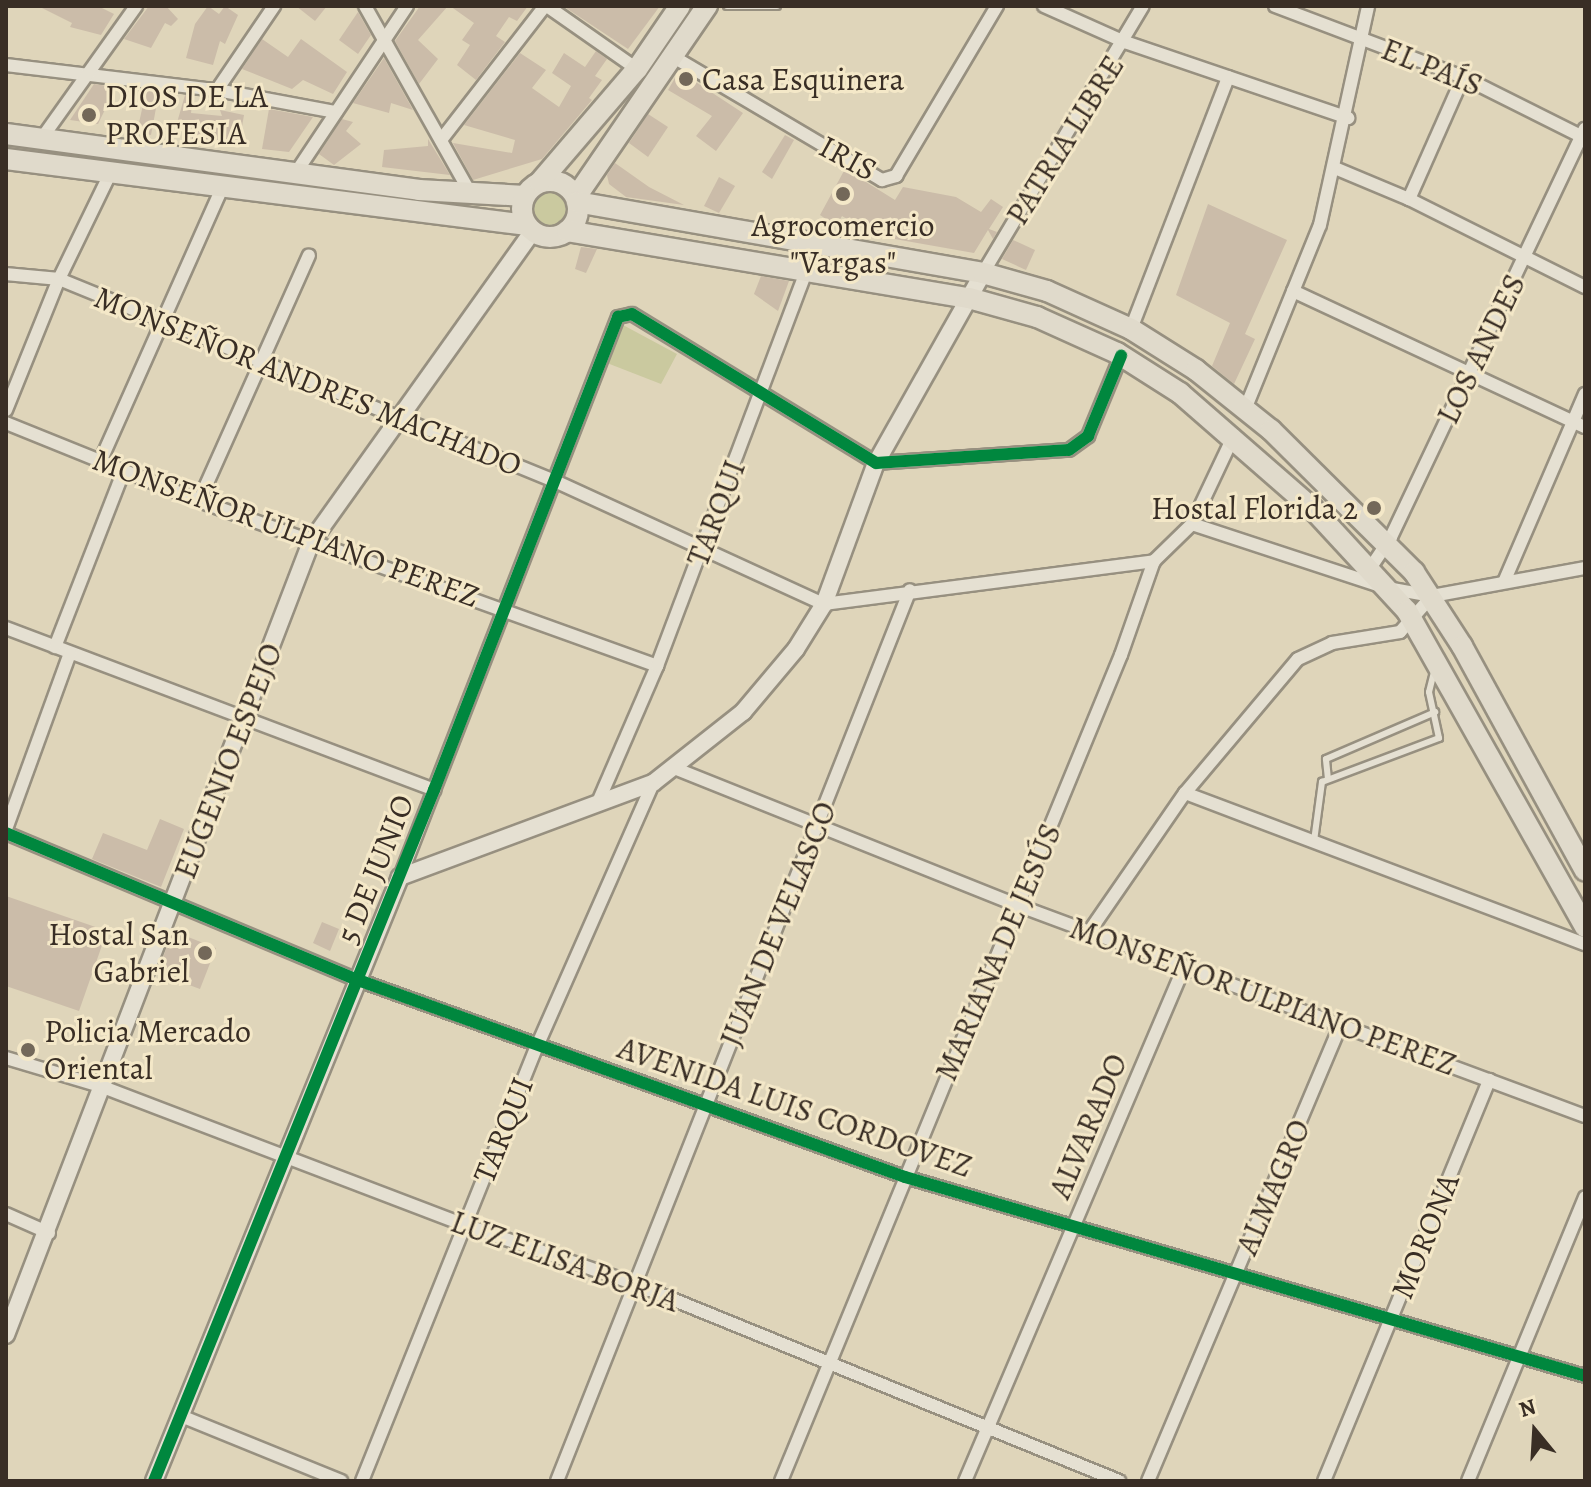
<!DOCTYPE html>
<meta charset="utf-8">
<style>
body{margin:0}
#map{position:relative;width:1591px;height:1487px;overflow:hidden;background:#dfd5ba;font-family:Alegreya,serif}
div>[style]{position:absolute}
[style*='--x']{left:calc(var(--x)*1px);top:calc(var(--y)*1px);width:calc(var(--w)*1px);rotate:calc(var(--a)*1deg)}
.green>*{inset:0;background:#cac99f}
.round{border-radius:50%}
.building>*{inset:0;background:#cbbca9}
.roads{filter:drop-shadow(2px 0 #979080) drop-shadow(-2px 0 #979080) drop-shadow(0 2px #979080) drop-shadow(0 -2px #979080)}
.service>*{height:6px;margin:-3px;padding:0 3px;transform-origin:3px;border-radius:3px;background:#e5e0d2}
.minor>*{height:12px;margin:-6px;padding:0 6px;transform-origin:6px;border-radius:6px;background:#e5e0d2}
.tertiary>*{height:16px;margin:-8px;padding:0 8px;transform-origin:8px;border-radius:8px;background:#e5e0d2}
.primary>*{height:20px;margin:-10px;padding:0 10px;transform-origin:10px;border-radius:10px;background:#e0dacb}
.primary>.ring{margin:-10px;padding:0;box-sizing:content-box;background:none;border:20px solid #e0dacb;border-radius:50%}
.cycleway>*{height:12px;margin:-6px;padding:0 6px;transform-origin:6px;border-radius:6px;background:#00873e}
.dots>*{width:22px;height:22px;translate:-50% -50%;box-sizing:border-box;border:4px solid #f4e8c8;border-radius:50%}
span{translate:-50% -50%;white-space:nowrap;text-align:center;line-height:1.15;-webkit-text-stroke:6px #f4e8c8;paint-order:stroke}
.street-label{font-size:32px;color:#392e25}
.poi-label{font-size:32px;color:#392e25}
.left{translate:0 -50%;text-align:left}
.right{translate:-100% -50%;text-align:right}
.frame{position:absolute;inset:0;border:8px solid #392e25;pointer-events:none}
.north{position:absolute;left:1495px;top:1391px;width:80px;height:80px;-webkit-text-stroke:6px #f4e8c8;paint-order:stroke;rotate:342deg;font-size:22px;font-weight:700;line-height:32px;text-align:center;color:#392e25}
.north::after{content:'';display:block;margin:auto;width:28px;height:36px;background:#392e25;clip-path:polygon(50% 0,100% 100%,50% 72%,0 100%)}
</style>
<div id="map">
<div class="green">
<i class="round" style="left:531px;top:189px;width:38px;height:38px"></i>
<i style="clip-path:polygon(623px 325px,677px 354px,661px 384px,607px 363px)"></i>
</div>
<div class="building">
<i style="clip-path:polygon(38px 6px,98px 6px,114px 14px,101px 35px,70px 27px,72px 23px)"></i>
<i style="clip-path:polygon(149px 6px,166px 6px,178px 19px,171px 26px,165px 23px,151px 48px,124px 39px)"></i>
<i style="clip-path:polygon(208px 6px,219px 14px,225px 6px,238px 15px,225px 44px,220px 41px,213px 65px,186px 58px,195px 24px)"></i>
<i style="clip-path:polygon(296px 6px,327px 6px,315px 21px)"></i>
<i style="clip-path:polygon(420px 6px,448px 6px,418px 40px,438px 59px,419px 84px,395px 41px)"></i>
<i style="clip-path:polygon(450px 6px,528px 6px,517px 21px,509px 17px,496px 36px,505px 42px,476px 80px,457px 65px,470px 45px,462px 40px,474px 23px)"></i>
<i style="clip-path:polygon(563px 6px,660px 6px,628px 49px)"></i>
<i style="clip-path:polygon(358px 12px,371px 35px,358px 54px,339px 40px)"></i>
<i style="clip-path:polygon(262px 39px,288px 57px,301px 39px,347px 72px,333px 94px,303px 80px,292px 89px,242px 69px)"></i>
<i style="clip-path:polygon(596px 51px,607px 59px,595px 76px,602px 80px,589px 98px,592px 100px,542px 159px,473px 180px,453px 143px,512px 153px,515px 140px,464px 125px,520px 53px,546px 70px,532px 88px,559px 107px,571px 86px,552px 73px,564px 53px,585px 67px)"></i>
<i style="clip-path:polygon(384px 58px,413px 110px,391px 103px,389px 113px,353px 103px)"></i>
<i style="clip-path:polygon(679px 71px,743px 113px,716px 151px,696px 136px,712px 116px,668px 90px)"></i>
<i style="clip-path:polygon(94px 84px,116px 87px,98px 124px,70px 120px)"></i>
<i style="clip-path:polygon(146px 91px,159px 92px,151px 135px,137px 132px)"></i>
<i style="clip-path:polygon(185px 95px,193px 96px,191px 113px,222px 116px,220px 110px,244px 115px,239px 144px,192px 139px,192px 128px,176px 126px)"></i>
<i style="clip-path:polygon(269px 109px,313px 117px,289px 152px,262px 149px)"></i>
<i style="clip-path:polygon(648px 114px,668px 127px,648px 157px,629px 143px)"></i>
<i style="clip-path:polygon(342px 119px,353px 122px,346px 131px,361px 144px,334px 165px,319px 154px)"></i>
<i style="clip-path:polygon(785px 135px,794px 140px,772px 179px,762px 172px)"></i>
<i style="clip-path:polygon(428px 139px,450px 175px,382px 167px,384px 150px,428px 146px)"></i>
<i style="clip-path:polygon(615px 163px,649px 187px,684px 205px,626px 197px,609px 184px,607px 175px)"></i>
<i style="clip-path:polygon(845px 169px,895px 200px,903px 187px,956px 197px,981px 212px,991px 199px,1003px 207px,989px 229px,997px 232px,993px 239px,988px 230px,974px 253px,872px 235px,842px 216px,836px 226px,820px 215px)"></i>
<i style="clip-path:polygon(719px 177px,735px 186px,719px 213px,704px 206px)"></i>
<i style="clip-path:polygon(1208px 204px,1287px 240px,1245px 334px,1255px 339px,1234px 384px,1212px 366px,1230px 323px,1176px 295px)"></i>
<i style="clip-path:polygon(1013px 240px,1035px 250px,1026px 270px,1002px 259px)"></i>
<i style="clip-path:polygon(581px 247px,597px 249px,586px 273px,575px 269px)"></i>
<i style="clip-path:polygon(761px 276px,789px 281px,778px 311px,754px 294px)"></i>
<i style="clip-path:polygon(160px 819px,184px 829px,161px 887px,92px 859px,103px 833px,147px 850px)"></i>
<i style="clip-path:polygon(6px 896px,107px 931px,79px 1011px,6px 986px)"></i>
<i style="clip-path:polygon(322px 922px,339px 929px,330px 951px,313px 943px)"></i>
<i style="clip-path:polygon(173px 931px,216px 948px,200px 989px,157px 973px)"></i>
</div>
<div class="roads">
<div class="service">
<i style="--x:727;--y:6;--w:50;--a:0"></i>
<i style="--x:1328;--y:779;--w:20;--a:-96"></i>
<i style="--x:1326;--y:759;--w:119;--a:-23.3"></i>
<i style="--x:1314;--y:841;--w:60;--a:-82.3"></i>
<i style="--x:1322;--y:782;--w:125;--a:-20.6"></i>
<i style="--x:1439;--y:738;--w:47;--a:-102.3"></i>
<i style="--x:1429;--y:692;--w:21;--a:-76"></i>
</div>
<div class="minor">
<i style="--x:365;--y:6;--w:218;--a:60.6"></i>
<i style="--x:547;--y:6;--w:110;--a:35"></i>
<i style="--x:1044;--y:6;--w:89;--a:24"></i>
<i style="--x:1125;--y:42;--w:236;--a:18.8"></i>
<i style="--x:1275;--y:6;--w:201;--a:20.7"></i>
<i style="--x:1463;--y:77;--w:136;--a:26.6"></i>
<i style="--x:672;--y:56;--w:244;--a:30.6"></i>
<i style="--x:882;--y:180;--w:15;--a:-16"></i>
<i style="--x:896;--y:176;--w:198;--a:-59.3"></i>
<i style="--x:6;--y:65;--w:212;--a:6.8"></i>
<i style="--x:217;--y:90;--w:121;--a:10.5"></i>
<i style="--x:217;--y:90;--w:102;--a:-55.8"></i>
<i style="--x:42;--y:138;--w:162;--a:-54.5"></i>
<i style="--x:441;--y:140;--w:170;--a:-52.2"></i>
<i style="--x:1335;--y:168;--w:80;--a:22.7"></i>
<i style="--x:1409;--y:199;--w:197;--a:26.6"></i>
<i style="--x:295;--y:174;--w:202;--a:-56.3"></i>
<i style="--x:1409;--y:199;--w:133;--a:-66.1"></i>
<i style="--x:983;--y:273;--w:311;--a:-59.1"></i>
<i style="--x:6;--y:274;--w:53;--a:5.4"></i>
<i style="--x:59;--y:279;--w:538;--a:22.18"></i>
<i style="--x:557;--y:482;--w:294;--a:24.6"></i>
<i style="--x:824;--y:604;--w:333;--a:-7.4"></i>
<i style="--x:1293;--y:291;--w:322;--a:25"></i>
<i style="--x:1131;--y:329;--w:270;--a:-68.9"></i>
<i style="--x:1246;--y:407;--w:196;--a:-67.9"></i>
<i style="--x:1320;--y:225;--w:224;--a:-77.6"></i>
<i style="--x:6;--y:410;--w:141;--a:-68"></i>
<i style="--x:59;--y:279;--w:119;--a:-64.1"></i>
<i style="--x:6;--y:423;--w:208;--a:22"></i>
<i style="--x:199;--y:501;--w:487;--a:19.8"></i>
<i style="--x:100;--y:462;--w:302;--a:-66"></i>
<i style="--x:199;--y:501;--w:269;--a:-65.9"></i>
<i style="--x:1192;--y:524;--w:205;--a:18.2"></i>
<i style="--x:1387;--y:588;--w:46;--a:10.1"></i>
<i style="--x:1432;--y:596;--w:156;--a:-10.4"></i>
<i style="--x:1371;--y:567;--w:36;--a:-56"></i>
<i style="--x:1391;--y:537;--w:452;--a:-64.6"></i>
<i style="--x:1504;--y:582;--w:205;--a:-66.7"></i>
<i style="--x:6;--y:628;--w:458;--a:20.7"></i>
<i style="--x:55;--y:647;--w:190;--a:-68.7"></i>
<i style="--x:674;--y:768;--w:369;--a:21.8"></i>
<i style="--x:1017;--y:905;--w:606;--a:20.38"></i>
<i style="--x:1185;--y:793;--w:428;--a:20.7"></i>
<i style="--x:599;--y:800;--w:146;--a:-66.6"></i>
<i style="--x:657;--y:666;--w:424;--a:-69.3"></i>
<i style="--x:6;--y:829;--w:187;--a:-70"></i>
<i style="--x:6;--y:833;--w:381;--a:22.7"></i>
<i style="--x:358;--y:980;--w:581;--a:19.81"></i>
<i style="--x:905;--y:1177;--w:709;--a:16.31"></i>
<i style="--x:400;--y:877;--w:601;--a:-68.73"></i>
<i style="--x:618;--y:317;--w:14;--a:-12"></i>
<i style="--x:632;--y:314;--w:286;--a:31.4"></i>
<i style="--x:876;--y:463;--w:193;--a:-3.9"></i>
<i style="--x:1069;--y:450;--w:24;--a:-36"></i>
<i style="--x:1088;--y:436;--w:87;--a:-67.6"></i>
<i style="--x:1089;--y:932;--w:169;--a:-55.4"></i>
<i style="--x:1185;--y:793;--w:175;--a:-49.9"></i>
<i style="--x:1298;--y:659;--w:38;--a:-25"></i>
<i style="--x:1332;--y:643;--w:69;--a:-9.2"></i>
<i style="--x:1400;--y:632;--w:48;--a:-48.4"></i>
<i style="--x:6;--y:1058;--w:101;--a:16.6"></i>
<i style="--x:103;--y:1087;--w:387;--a:20.9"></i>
<i style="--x:465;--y:1225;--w:180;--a:19.1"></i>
<i style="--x:635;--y:1284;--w:523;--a:22.15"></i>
<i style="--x:6;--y:1214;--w:47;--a:23.8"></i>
<i style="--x:181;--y:1416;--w:173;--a:22.1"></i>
<i style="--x:362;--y:1481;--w:471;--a:-68.1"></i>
<i style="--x:538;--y:1044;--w:285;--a:-66.2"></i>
<i style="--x:557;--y:1481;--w:958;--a:-68.39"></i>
<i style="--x:781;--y:1481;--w:893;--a:-67.63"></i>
<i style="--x:1121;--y:655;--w:100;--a:-70.7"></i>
<i style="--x:1154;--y:561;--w:53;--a:-44.2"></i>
<i style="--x:1192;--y:524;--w:98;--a:-64.7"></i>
<i style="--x:965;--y:1481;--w:559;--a:-66.92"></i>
<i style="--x:1148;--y:1481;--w:495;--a:-67.1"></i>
<i style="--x:1324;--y:1481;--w:434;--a:-67.6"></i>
<i style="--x:1468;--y:1481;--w:307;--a:-67.6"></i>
</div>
<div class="tertiary">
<i style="--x:6;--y:1335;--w:850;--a:-68.96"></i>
<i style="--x:311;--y:542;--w:382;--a:-54.5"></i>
<i style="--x:154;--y:1481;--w:652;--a:-67.84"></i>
<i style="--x:400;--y:877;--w:270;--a:-20.4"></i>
<i style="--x:653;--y:783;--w:115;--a:-38.3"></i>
<i style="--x:743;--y:712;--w:82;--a:-49.9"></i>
<i style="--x:796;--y:649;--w:53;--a:-58.1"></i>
<i style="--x:824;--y:604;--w:150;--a:-69.8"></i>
<i style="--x:876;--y:463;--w:218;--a:-60.6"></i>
</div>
<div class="primary">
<i style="--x:6;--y:134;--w:417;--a:7.7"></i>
<i style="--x:419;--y:190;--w:106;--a:3.2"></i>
<i style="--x:6;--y:159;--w:524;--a:7.23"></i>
<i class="ring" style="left:522px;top:181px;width:36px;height:36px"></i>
<i style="--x:540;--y:182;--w:149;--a:-49.4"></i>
<i style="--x:637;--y:69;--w:76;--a:-55.7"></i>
<i style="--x:576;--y:197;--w:232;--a:-55.6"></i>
<i style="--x:577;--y:202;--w:412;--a:9.9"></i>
<i style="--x:983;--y:273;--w:66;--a:15.7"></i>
<i style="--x:1047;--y:291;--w:92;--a:24.3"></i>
<i style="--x:1131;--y:329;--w:77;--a:32.2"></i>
<i style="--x:1196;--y:370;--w:96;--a:38.7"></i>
<i style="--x:1271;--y:430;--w:202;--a:44.8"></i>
<i style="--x:1414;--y:572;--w:88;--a:57"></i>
<i style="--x:1462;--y:646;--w:256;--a:61.3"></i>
<i style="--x:567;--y:231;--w:408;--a:9.5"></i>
<i style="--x:969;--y:298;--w:71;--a:15.6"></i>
<i style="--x:1037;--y:317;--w:88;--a:24.2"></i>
<i style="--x:1117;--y:353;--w:75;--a:32.4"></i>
<i style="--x:1180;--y:393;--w:175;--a:41.1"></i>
<i style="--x:1312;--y:508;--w:140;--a:47.3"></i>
<i style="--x:1407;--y:611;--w:363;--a:60.6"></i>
</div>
</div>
<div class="cycleway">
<i style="--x:6;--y:833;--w:381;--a:22.7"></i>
<i style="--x:358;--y:980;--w:581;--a:19.81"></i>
<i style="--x:905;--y:1177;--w:709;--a:16.31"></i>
<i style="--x:154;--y:1481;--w:746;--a:-67.94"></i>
<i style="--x:434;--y:790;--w:508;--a:-68.74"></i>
<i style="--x:618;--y:317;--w:14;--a:-12"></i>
<i style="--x:632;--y:314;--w:286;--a:31.4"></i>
<i style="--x:876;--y:463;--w:193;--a:-3.9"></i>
<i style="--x:1069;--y:450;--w:24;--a:-36"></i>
<i style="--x:1088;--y:436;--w:87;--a:-67.6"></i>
</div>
<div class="dots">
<i style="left:686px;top:79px;background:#736859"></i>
<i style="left:89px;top:115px;background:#736859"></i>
<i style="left:843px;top:194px;background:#736859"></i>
<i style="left:1374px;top:508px;background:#736859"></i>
<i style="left:205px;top:953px;background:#736859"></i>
<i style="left:28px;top:1050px;background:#736859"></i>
</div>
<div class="street-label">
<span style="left:1432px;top:67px;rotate:22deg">EL PAÍS</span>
<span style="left:1065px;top:140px;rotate:-58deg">PATRIA LIBRE</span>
<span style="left:848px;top:158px;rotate:28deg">IRIS</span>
<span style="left:1481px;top:349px;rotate:-64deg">LOS ANDES</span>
<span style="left:308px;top:381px;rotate:22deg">MONSEÑOR ANDRES MACHADO</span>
<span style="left:716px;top:513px;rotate:-69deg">TARQUI</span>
<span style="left:286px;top:528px;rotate:20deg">MONSEÑOR ULPIANO PEREZ</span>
<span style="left:228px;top:761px;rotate:-69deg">EUGENIO ESPEJO</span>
<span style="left:375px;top:869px;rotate:-68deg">5 DE JUNIO</span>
<span style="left:778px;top:924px;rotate:-68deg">JUAN DE VELASCO</span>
<span style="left:998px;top:952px;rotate:-67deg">MARIANA DE JESÚS</span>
<span style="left:1263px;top:996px;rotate:20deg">MONSEÑOR ULPIANO PEREZ</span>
<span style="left:795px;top:1107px;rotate:19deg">AVENIDA LUIS CORDOVEZ</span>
<span style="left:1088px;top:1126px;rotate:-67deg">ALVARADO</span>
<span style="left:503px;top:1130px;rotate:-68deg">TARQUI</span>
<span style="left:1273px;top:1187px;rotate:-67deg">ALMAGRO</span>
<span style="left:1425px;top:1236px;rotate:-68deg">MORONA</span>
<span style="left:565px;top:1261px;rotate:20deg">LUZ ELISA BORJA</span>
</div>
<div class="poi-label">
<span class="left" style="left:702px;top:79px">Casa Esquinera</span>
<span class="left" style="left:105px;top:115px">DIOS DE LA<br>PROFESIA</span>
<span style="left:843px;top:244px">Agrocomercio<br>"Vargas"</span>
<span class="right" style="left:1358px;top:508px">Hostal Florida 2</span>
<span class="right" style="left:189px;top:953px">Hostal San<br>Gabriel</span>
<span class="left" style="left:44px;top:1050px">Policia Mercado<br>Oriental</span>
</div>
<div class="frame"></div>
<div class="north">N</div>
</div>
